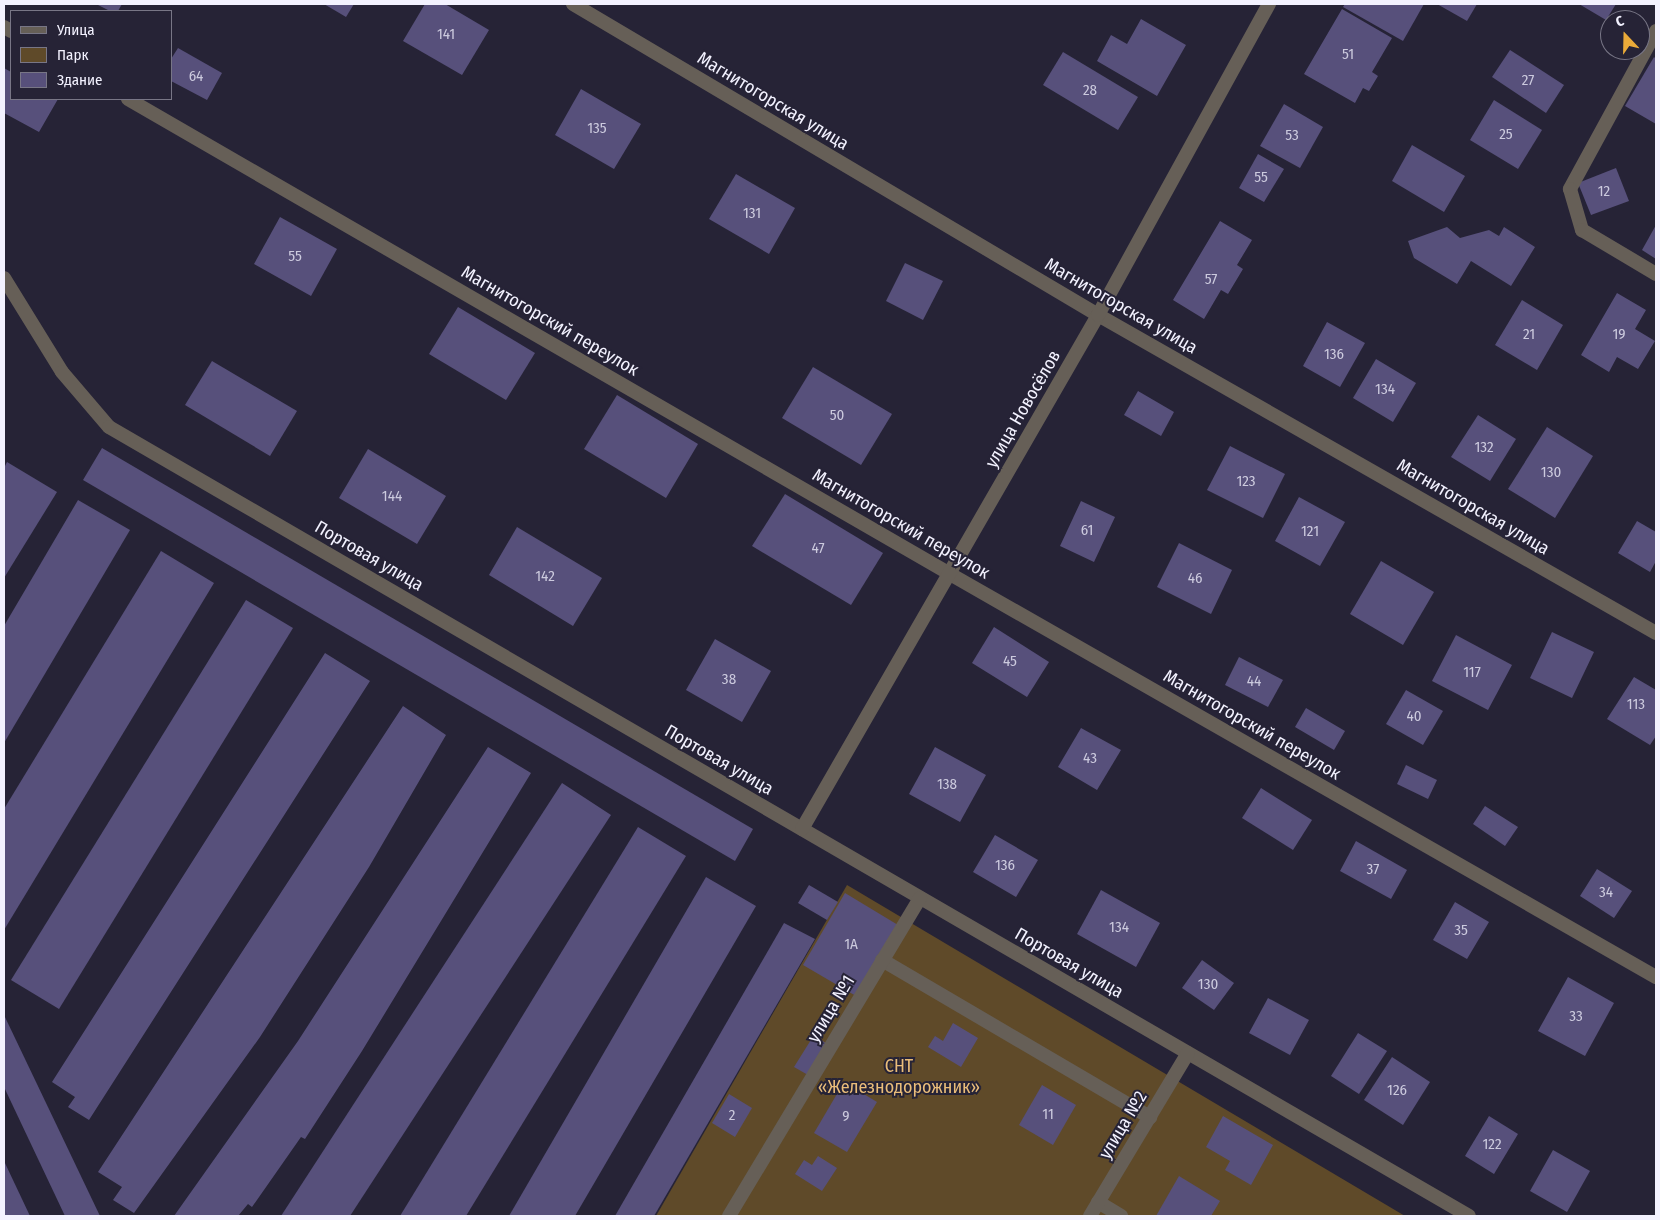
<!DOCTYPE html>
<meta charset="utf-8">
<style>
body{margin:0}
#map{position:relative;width:1660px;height:1220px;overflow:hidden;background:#262336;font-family:"Fira Sans Condensed",sans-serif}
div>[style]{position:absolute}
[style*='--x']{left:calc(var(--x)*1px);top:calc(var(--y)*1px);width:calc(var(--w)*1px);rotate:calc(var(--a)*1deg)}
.green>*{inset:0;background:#5f4a29}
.building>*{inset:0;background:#57507b}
.service>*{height:14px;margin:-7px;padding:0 7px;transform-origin:7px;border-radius:7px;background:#665f57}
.minor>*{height:14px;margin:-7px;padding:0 7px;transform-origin:7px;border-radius:7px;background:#665f57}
span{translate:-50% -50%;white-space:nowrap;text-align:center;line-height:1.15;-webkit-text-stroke:4px #262336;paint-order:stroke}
.number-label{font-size:15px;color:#cccade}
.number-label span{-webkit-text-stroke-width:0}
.street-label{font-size:18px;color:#f3f2ff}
.park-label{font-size:18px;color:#eabd7a}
.frame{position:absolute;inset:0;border:5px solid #f3f2ff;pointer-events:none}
.legend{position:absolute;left:10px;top:10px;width:162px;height:90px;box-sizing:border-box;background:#262336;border:1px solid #787686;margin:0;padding:6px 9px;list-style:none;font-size:15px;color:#f3f2ff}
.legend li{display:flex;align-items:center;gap:10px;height:25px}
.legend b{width:25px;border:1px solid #787686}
.north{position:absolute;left:1600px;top:10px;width:50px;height:50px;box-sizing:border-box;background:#262336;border:1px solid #787686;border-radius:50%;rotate:339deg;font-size:14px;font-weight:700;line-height:20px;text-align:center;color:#f3f2ff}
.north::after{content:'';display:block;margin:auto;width:18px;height:22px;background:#eaaa39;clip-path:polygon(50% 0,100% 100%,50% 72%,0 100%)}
</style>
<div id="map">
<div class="green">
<i style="clip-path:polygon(847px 885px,1405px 1216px,656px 1216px)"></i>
</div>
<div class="building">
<i style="clip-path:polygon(96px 4px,122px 4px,118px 11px,110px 11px)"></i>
<i style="clip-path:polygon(324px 4px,354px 4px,346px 17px)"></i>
<i style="clip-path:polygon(425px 4px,445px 4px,489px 30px,462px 75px,403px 41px)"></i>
<i style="clip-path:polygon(1345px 4px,1424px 4px,1403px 41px,1343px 7px)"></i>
<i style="clip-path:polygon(1437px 4px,1477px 4px,1467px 21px)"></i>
<i style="clip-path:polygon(1579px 4px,1616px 4px,1606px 20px)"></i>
<i style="clip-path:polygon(1342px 9px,1392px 38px,1372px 72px,1378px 76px,1369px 91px,1363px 88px,1355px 103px,1304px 74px)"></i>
<i style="clip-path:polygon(1141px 19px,1186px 45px,1157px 96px,1097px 61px,1111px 35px,1127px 44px)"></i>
<i style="clip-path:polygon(178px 48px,222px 73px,207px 100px,171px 81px,171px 59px)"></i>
<i style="clip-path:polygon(1510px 50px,1564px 85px,1546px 113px,1492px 77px)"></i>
<i style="clip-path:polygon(1063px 52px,1138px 97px,1118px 130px,1043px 85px)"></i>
<i style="clip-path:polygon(1654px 57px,1656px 59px,1656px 124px,1625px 106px)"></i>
<i style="clip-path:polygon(4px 68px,11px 72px,11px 99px,58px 99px,39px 132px,4px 113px)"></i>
<i style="clip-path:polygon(581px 89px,641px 124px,614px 169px,555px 135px)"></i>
<i style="clip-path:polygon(1494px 100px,1542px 130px,1518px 169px,1470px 140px)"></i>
<i style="clip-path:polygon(1284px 104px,1323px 127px,1300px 168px,1260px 146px)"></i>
<i style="clip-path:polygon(1412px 145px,1465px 176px,1444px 212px,1392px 181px)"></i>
<i style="clip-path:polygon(1258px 154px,1284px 169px,1264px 202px,1239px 188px)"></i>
<i style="clip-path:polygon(1616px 168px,1629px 201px,1591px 215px,1578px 183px)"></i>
<i style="clip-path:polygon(736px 174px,795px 208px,769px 254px,709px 219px)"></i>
<i style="clip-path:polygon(280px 217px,337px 249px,311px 296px,254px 264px)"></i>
<i style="clip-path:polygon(1220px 221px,1252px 240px,1237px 265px,1243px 269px,1228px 294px,1221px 290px,1204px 319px,1173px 300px)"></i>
<i style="clip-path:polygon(1656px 225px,1656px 259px,1642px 250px)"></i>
<i style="clip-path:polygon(1447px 227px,1460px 238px,1489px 230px,1499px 236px,1504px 227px,1535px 247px,1511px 286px,1471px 261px,1457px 284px,1414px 258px,1408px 241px)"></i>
<i style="clip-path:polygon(905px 263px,943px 281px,923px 320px,886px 301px)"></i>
<i style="clip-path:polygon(1617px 293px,1646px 310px,1635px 329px,1655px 341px,1638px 369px,1617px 357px,1609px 372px,1581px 355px)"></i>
<i style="clip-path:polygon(1522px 300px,1563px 325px,1537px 370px,1495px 345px)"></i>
<i style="clip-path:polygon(458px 307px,535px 353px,506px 400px,429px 354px)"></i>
<i style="clip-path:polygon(1327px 322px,1365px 343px,1340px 387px,1303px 366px)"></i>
<i style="clip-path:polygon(1376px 359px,1416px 383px,1393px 422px,1353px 398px)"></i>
<i style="clip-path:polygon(212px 361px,297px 411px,270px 456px,185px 405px)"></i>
<i style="clip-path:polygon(813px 367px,892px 414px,861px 465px,782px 418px)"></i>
<i style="clip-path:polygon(1138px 391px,1174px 412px,1161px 436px,1124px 415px)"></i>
<i style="clip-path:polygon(617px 395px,698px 444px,666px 498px,584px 449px)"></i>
<i style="clip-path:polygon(1478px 415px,1516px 439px,1490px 481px,1451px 457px)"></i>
<i style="clip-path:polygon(1547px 427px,1593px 456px,1555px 518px,1508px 489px)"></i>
<i style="clip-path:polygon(1230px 446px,1285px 474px,1263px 518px,1207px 490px)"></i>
<i style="clip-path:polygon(102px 448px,753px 829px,735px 861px,83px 480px)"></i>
<i style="clip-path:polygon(368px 449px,446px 496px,417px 544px,339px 498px)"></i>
<i style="clip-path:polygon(7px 462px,57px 492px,4px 578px,4px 468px)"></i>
<i style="clip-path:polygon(785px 494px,883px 553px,851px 605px,752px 546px)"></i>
<i style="clip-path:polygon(1299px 497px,1345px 522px,1320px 566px,1275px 541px)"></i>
<i style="clip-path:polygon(78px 500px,130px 530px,4px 743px,4px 626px)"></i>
<i style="clip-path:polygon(1081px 501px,1115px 517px,1094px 562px,1060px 546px)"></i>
<i style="clip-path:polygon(1637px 521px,1656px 532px,1656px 561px,1650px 572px,1618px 553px)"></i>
<i style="clip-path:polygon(517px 527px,602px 578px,573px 626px,489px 575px)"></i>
<i style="clip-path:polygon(1179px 543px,1232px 570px,1211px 614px,1157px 587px)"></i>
<i style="clip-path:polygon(161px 551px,214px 583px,4px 930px,4px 809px)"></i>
<i style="clip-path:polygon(1381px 561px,1434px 592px,1403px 645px,1350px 614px)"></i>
<i style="clip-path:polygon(246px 600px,293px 628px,59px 1009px,11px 980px)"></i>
<i style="clip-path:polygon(994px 627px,1049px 662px,1027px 697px,972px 663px)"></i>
<i style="clip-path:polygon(1552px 632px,1594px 652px,1572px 698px,1530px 678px)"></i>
<i style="clip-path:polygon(1456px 635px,1512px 665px,1488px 710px,1432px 681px)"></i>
<i style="clip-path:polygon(715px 639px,771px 671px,742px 722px,686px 690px)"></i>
<i style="clip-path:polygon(325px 653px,370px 681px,89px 1120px,68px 1107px,75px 1097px,52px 1082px)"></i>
<i style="clip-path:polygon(1239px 657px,1283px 680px,1268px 707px,1225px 685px)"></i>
<i style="clip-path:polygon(1634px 677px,1656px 690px,1656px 736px,1650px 745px,1607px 719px)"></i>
<i style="clip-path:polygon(1406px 690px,1443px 711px,1423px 745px,1386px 724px)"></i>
<i style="clip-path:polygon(403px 706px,446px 735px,369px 867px,260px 1037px,134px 1213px,113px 1200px,122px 1187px,98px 1172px)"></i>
<i style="clip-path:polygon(1306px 708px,1345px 731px,1334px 750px,1295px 727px)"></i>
<i style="clip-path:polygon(1081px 728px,1121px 750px,1097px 790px,1058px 767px)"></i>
<i style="clip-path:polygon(488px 747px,531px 773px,362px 1051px,305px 1139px,301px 1137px,252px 1207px,248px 1204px,238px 1216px,174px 1216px,298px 1041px)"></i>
<i style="clip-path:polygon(935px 747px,986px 775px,960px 822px,909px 794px)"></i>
<i style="clip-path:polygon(1406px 765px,1437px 780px,1428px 799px,1397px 784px)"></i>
<i style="clip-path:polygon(562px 783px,611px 815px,350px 1216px,281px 1216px)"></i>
<i style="clip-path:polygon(1261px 788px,1312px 820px,1293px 850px,1242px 818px)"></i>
<i style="clip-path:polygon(1485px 806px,1518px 827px,1505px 846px,1473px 824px)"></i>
<i style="clip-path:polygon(638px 827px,686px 856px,466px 1216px,400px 1216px)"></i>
<i style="clip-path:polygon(995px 835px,1038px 860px,1016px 897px,973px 872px)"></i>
<i style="clip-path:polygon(1356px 841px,1407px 870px,1391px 899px,1340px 871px)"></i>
<i style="clip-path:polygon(1597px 869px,1632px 891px,1614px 918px,1580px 896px)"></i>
<i style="clip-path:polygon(706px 877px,756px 906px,575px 1216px,509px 1216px)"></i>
<i style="clip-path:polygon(809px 885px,838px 902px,827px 920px,798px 903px)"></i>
<i style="clip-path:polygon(1101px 890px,1160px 923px,1136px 967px,1077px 934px)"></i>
<i style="clip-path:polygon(845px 893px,898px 925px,856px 996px,803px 965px)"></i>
<i style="clip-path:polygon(1455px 902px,1489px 922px,1467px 959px,1433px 940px)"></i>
<i style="clip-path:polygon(784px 923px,815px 939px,654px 1216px,615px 1216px)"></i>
<i style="clip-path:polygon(1202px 960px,1234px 983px,1214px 1010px,1182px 988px)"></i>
<i style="clip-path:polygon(1568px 977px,1614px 1003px,1585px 1056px,1538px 1031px)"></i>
<i style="clip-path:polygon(1268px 998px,1309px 1020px,1290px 1055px,1249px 1033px)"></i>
<i style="clip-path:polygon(4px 1015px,100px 1216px,65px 1216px,4px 1087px)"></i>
<i style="clip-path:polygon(953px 1023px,978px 1038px,961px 1067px,928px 1047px,935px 1036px,943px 1041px)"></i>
<i style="clip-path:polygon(1358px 1033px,1387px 1051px,1359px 1094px,1331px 1076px)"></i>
<i style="clip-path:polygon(814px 1035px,827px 1044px,808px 1075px,794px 1067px)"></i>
<i style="clip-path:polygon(1392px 1057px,1430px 1082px,1403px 1125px,1364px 1100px)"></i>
<i style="clip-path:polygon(844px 1082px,877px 1102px,847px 1152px,814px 1133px)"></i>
<i style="clip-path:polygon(1042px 1085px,1076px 1105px,1053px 1145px,1019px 1125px)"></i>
<i style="clip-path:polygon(729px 1094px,752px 1108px,735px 1137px,712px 1123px)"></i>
<i style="clip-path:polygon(1223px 1116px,1273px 1145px,1251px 1185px,1225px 1170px,1230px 1161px,1206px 1147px)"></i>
<i style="clip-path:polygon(1489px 1116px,1518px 1134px,1494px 1174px,1465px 1156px)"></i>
<i style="clip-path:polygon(1553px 1150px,1590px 1171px,1567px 1212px,1530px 1191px)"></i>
<i style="clip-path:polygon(818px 1156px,837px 1168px,822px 1191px,795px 1174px,804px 1160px,812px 1165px)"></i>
<i style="clip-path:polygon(4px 1161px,30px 1216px,4px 1216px)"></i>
<i style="clip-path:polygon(1179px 1176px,1220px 1201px,1211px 1216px,1156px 1216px)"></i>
</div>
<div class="service">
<i style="--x:882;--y:960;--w:311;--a:30.4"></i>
<i style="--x:1098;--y:1202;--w:27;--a:31"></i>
</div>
<div class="minor">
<i style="--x:573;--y:4;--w:610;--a:30.64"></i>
<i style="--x:1098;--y:315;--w:642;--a:29.68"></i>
<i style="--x:4;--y:27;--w:8;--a:30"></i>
<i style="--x:1656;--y:31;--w:180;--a:118.6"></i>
<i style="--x:1570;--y:189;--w:43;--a:73.7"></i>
<i style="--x:1582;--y:230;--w:86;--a:30.7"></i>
<i style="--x:128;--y:99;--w:949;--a:30.02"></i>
<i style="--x:950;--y:574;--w:813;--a:29.72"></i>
<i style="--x:4;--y:278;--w:110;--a:58.3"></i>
<i style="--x:62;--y:372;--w:72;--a:49.5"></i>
<i style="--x:109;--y:427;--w:1572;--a:30.12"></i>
<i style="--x:802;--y:829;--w:593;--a:-60.06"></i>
<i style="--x:1098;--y:315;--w:355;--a:-61.2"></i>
<i style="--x:729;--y:1216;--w:371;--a:-59"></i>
<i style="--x:1090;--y:1216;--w:190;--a:-59"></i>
</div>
<div class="number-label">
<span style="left:446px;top:35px">141</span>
<span style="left:1348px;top:55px">51</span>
<span style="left:196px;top:77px">64</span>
<span style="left:1528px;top:81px">27</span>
<span style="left:1090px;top:91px">28</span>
<span style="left:597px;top:129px">135</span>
<span style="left:1506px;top:135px">25</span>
<span style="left:1292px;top:136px">53</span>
<span style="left:1261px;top:178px">55</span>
<span style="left:1604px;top:192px">12</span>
<span style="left:752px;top:214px">131</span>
<span style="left:295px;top:257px">55</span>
<span style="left:1211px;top:280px">57</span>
<span style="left:1529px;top:335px">21</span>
<span style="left:1619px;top:335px">19</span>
<span style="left:1334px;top:355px">136</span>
<span style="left:1385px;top:390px">134</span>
<span style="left:837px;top:416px">50</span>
<span style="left:1484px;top:448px">132</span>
<span style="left:1551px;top:473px">130</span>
<span style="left:1246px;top:482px">123</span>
<span style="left:392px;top:497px">144</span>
<span style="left:1087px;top:531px">61</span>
<span style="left:1310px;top:532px">121</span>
<span style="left:818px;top:549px">47</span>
<span style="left:545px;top:577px">142</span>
<span style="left:1195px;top:579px">46</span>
<span style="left:1010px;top:662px">45</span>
<span style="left:1472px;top:673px">117</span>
<span style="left:729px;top:680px">38</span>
<span style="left:1254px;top:682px">44</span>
<span style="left:1636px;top:705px">113</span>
<span style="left:1414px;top:717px">40</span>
<span style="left:1090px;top:759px">43</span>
<span style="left:947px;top:785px">138</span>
<span style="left:1005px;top:866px">136</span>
<span style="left:1373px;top:870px">37</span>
<span style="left:1606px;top:893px">34</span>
<span style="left:1119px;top:928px">134</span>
<span style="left:1461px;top:931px">35</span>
<span style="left:851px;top:945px">1А</span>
<span style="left:1208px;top:985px">130</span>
<span style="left:1576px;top:1017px">33</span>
<span style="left:1397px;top:1091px">126</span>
<span style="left:1048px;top:1115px">11</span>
<span style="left:732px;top:1116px">2</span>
<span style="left:846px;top:1117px">9</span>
<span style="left:1492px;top:1145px">122</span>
</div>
<div class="street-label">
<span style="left:773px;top:101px;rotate:31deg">Магнитогорская улица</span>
<span style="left:1121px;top:306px;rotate:30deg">Магнитогорская улица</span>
<span style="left:550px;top:321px;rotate:30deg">Магнитогорский переулок</span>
<span style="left:1023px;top:409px;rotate:-60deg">улица Новосёлов</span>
<span style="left:1473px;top:507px;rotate:30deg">Магнитогорская улица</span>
<span style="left:901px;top:524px;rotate:30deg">Магнитогорский переулок</span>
<span style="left:369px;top:556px;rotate:30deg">Портовая улица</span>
<span style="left:1252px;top:725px;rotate:30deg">Магнитогорский переулок</span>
<span style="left:719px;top:760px;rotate:30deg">Портовая улица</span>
<span style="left:1069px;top:963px;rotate:30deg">Портовая улица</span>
<span style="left:831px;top:1009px;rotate:-59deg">улица №1</span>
<span style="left:1123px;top:1125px;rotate:-59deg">улица №2</span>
</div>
<div class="park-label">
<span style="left:899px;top:1077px">СНТ<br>«Железнодорожник»</span>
</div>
<div class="frame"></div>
<ul class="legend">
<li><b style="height:6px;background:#665f57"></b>Улица</li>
<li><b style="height:14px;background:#5f4a29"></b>Парк</li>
<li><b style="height:14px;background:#57507b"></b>Здание</li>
</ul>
<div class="north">С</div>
</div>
